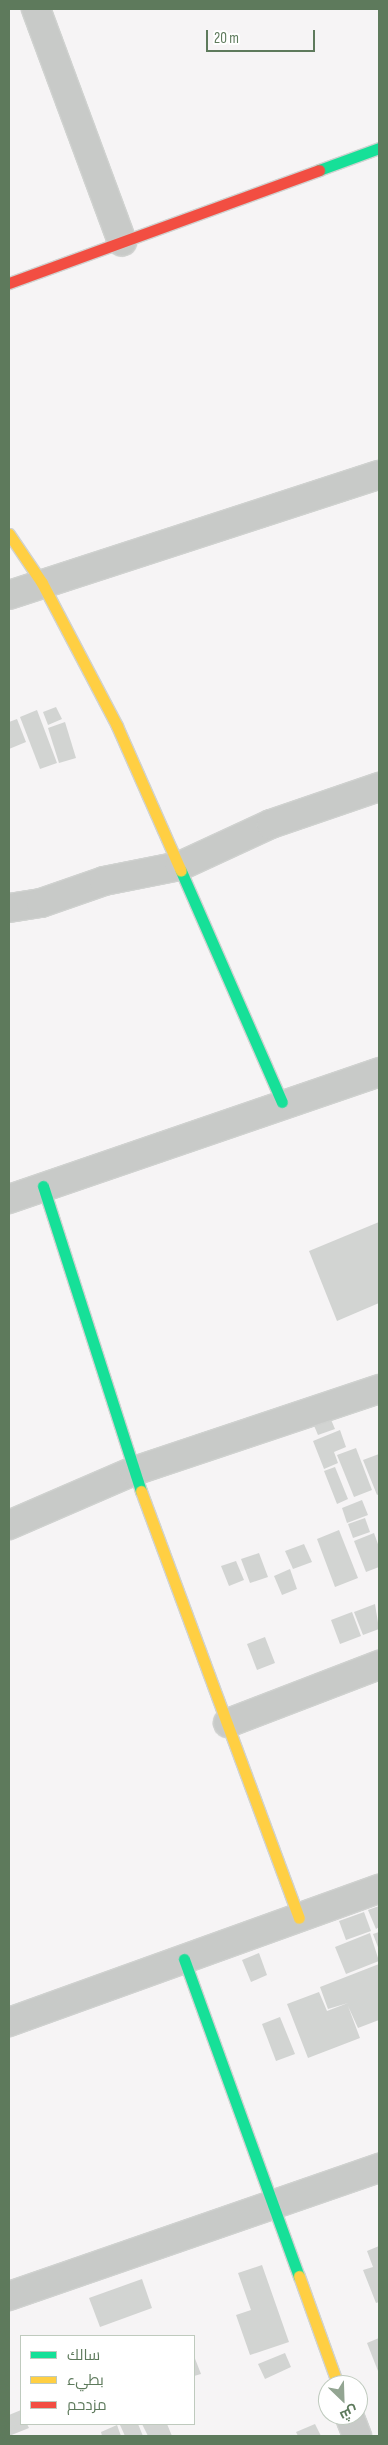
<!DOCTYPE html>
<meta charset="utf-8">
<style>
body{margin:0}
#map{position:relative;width:388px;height:2445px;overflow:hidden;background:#f6f4f5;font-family:"Sofia Sans Condensed",Cairo,sans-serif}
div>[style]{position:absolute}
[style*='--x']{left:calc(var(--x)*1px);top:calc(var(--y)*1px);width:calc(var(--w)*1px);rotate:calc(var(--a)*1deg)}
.building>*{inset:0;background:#d2d4d2}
.roads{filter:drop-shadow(1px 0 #d0d2d0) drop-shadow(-1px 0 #d0d2d0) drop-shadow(0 1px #d0d2d0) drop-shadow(0 -1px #d0d2d0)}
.street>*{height:28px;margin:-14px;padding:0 14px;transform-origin:14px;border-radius:14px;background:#c8cac8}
.fast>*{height:11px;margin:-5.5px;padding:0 5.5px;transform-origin:5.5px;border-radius:5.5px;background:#16e098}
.slow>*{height:11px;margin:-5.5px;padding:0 5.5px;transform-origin:5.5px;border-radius:5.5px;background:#ffcf43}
.jam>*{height:11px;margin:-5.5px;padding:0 5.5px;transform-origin:5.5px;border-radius:5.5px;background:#f24e42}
span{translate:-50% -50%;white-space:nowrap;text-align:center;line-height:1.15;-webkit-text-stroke:5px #fff;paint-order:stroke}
.frame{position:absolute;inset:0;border:10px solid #5e7a5c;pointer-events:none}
.legend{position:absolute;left:20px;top:2335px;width:175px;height:90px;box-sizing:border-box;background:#fff;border:1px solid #bfcabe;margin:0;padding:6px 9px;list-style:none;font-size:15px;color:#5e7a5c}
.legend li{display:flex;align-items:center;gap:10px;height:25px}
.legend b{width:25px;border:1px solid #bfcabe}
.north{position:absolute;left:318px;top:2375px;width:50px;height:50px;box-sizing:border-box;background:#fff;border:1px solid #bfcabe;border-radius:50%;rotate:156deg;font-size:14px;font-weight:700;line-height:20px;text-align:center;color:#5e7a5c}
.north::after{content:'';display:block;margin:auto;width:18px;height:22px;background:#93a592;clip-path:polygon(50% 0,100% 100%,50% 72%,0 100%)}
.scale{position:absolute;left:206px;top:30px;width:109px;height:22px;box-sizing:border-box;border:2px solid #5e7a5c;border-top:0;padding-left:6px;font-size:15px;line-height:18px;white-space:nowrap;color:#5e7a5c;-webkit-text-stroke:4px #fff;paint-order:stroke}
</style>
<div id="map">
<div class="building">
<i style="clip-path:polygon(56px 707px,62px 719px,48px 725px,43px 712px)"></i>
<i style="clip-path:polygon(37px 710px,57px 763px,40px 769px,20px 717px)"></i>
<i style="clip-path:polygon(17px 719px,26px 742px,9px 749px,9px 722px)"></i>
<i style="clip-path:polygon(65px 722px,76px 758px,59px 763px,48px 728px)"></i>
<i style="clip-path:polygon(379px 1222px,379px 1303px,337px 1321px,309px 1251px)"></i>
<i style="clip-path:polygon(329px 1415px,335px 1429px,318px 1435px,312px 1421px)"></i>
<i style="clip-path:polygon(340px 1430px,346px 1447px,334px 1452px,338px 1463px,324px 1469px,313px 1441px)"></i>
<i style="clip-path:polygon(356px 1448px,372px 1490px,354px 1497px,337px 1455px)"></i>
<i style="clip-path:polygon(379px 1454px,379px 1494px,377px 1495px,363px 1460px)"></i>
<i style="clip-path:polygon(335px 1467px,348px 1499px,337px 1504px,324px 1471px)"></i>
<i style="clip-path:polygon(362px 1500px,368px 1515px,347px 1523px,342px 1508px)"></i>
<i style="clip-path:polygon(365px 1518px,370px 1532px,353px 1538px,348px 1524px)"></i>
<i style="clip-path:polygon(339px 1530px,358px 1578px,335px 1587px,317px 1539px)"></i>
<i style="clip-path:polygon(374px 1533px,379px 1547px,379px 1567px,366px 1572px,354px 1541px)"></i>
<i style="clip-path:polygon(304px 1544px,312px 1562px,293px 1569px,285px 1551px)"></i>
<i style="clip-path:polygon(259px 1553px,268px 1577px,250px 1583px,241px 1559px)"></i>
<i style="clip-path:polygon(236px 1561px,244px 1580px,229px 1586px,221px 1566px)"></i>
<i style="clip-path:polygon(290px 1569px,297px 1589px,282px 1595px,274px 1576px)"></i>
<i style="clip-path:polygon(375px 1604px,379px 1629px,363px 1635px,354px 1612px)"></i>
<i style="clip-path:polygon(352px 1612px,361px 1636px,340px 1644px,331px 1620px)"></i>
<i style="clip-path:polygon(265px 1637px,275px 1663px,257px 1670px,247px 1644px)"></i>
<i style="clip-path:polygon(379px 1906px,379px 1927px,376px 1929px,368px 1910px)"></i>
<i style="clip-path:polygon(364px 1912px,371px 1931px,346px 1940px,339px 1921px)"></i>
<i style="clip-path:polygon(379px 1932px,379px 1950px,373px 1934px)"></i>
<i style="clip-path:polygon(370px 1933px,379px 1961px,346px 1974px,335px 1947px)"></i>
<i style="clip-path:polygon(259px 1953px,267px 1975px,251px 1982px,242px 1960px)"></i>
<i style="clip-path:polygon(379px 1964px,379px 2020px,358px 2028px,348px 2006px,360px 2038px,308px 2058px,287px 2004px,319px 1992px,327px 2011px,348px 2003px,328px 2009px,320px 1987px)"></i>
<i style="clip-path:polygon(280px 2017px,295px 2054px,276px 2061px,262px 2024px)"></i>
<i style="clip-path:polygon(379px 2246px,379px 2302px,376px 2303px,363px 2270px,373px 2267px,367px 2251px)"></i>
<i style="clip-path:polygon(262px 2265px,289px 2342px,250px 2355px,236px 2315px,251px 2310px,238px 2273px)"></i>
<i style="clip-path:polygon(142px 2279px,152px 2308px,100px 2327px,89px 2298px)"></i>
<i style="clip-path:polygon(379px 2338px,379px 2370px,378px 2371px,367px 2343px)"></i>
<i style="clip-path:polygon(285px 2353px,291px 2367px,265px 2379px,258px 2364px)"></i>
<i style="clip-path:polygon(194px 2356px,201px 2374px,194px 2376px)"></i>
<i style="clip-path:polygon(21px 2410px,21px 2424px,27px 2424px,29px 2428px,9px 2436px,9px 2415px)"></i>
<i style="clip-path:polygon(138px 2424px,143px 2436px,125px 2436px,120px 2425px)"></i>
<i style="clip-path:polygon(142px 2424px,167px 2424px,172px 2436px,148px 2436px)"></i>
<i style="clip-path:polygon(315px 2424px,321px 2436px,298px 2436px,296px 2432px)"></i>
<i style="clip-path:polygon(117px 2425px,121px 2436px,102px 2436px,101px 2432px)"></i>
</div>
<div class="roads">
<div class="street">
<i style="--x:36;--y:9;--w:248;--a:69.7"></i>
<i style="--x:9;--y:595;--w:389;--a:-18"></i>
<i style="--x:9;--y:908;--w:32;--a:-9"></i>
<i style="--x:41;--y:903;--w:67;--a:-19.2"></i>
<i style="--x:104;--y:881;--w:77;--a:-11.2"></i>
<i style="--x:180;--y:866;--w:100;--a:-24.8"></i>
<i style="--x:271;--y:824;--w:114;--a:-18.9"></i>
<i style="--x:9;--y:1199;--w:391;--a:-18.9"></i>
<i style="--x:9;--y:1525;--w:136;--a:-23.4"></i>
<i style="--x:134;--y:1471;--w:258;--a:-18.5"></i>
<i style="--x:228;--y:1723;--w:162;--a:-21"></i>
<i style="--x:9;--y:2022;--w:393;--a:-19.8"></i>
<i style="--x:9;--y:2296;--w:392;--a:-19.1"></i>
<i style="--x:349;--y:2415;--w:22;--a:69"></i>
</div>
<div class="fast">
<i style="--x:319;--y:170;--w:64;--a:-20.1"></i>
<i style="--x:181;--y:871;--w:252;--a:66.4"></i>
<i style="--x:43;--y:1186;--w:320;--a:72.2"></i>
<i style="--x:184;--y:1959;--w:337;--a:70.1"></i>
</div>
<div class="slow">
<i style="--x:9;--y:534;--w:59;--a:56"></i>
<i style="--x:42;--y:583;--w:161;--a:62.3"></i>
<i style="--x:117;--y:726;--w:158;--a:66.2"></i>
<i style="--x:141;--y:1491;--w:455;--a:69.7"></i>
<i style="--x:299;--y:2276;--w:116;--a:70.3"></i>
</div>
<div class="jam">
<i style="--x:9;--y:283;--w:330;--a:-20"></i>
</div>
</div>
<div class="frame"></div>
<ul class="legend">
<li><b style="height:6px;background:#16e098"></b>سالك</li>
<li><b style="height:6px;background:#ffcf43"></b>بطيء</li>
<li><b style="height:6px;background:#f24e42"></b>مزدحم</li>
</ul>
<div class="north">ش</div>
<div class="scale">20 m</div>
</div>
